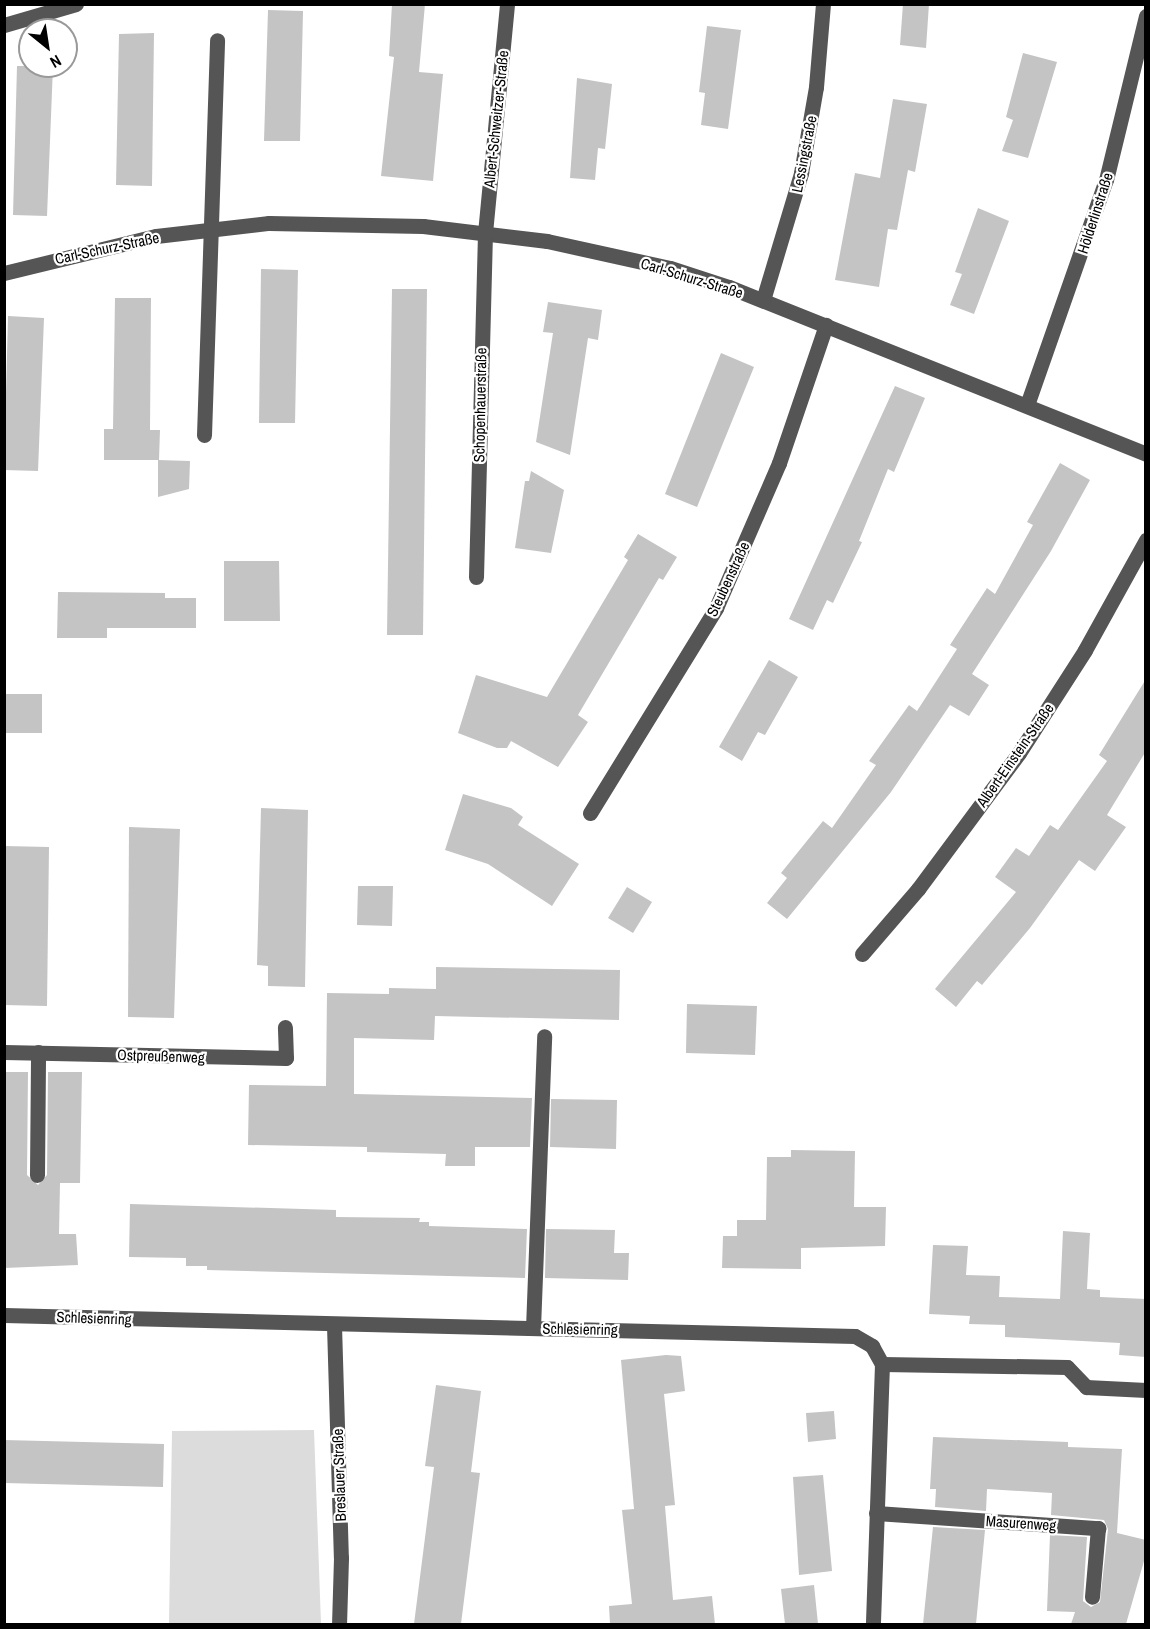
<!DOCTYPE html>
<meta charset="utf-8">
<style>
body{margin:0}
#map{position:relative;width:1150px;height:1629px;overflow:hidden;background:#fff;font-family:"Archivo Narrow",sans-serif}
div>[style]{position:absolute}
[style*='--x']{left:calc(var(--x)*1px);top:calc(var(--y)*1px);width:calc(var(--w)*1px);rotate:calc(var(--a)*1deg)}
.green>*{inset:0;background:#dcdcdc}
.building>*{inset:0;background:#c4c4c4}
.minor>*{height:15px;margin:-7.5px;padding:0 7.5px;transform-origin:7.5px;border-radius:7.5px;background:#555}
span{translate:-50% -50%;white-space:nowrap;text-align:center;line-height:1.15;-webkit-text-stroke:4.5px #fff;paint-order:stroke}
.street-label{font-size:15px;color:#000}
.frame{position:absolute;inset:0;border:6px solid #000;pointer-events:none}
.north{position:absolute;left:18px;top:18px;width:60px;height:60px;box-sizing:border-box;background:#fff;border:2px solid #999;border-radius:50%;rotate:150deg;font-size:16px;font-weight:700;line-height:24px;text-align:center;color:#000}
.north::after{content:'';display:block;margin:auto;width:21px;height:27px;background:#000;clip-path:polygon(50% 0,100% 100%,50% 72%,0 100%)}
</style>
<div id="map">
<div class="green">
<i style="clip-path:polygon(314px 1430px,321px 1624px,169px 1624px,172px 1431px)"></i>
</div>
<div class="building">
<i style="clip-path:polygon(392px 4px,425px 4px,419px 72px,443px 74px,433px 181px,381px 176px,394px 57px,389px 56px)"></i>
<i style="clip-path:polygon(903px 4px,929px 4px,926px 48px,900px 45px)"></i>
<i style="clip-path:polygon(268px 10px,303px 11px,300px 141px,264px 141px)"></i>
<i style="clip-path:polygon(707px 26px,741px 30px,728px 129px,701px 125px,705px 93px,699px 92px)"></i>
<i style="clip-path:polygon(154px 33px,152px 186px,116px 185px,119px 34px)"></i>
<i style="clip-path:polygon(1023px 53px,1057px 62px,1028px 158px,1002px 151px,1013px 120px,1006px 117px)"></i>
<i style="clip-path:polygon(17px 66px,53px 66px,47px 216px,13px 215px)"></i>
<i style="clip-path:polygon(577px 78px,612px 84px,605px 149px,598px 148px,595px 180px,570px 178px)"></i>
<i style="clip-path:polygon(893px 99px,927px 104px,915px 172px,908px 170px,897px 230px,888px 229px,879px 287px,835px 280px,855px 173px,880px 178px)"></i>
<i style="clip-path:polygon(978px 208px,1009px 221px,974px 314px,950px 305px,962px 274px,955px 272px)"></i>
<i style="clip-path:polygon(261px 269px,298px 270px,295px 423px,259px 423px)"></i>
<i style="clip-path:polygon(392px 289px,427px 289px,423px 635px,387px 635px)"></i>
<i style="clip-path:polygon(115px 298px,151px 298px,150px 430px,160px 430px,159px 460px,104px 460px,104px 429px,113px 429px)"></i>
<i style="clip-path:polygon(548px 302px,602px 310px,598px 340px,588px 338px,570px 455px,536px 442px,553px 333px,543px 332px)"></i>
<i style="clip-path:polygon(8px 316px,44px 318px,38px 471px,4px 470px)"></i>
<i style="clip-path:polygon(721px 353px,754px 367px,697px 507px,665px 494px)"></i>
<i style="clip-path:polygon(895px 386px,925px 398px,894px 472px,888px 469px,859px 541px,862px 542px,833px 603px,827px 600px,813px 630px,789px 619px)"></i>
<i style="clip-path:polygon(158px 460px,190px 461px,189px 489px,158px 497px)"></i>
<i style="clip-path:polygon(1060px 463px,1090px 480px,1051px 551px,972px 674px,989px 685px,969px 716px,950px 705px,891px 792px,787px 919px,767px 903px,787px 878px,781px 873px,823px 821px,832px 828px,876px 765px,869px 761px,909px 705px,917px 711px,957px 649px,950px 645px,987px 588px,995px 594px,1033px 525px,1027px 522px)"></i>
<i style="clip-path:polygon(531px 471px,564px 490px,551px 553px,515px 548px,525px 481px,529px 481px)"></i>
<i style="clip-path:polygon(638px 534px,677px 557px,663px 580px,659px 578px,578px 715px,588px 722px,558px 767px,511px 741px,507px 748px,497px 748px,458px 733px,476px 675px,547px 697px,628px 560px,624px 557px)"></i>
<i style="clip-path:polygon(224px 561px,279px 561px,280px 621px,224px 621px)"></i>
<i style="clip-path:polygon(58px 592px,165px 593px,165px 598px,196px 598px,196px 628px,107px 628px,107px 638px,57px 638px)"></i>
<i style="clip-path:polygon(769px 660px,798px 677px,765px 735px,758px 732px,742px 761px,719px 747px)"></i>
<i style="clip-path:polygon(1146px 679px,1146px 751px,1107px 815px,1126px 827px,1095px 871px,1079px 860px,1030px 928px,982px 985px,977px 981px,956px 1007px,935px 989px,1016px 892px,995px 877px,1016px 848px,1029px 856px,1050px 825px,1058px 830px,1107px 761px,1099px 755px)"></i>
<i style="clip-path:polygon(4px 694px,42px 694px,42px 733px,4px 733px)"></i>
<i style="clip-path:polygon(463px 794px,511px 808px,523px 817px,518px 825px,579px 864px,552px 906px,488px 864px,445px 850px)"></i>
<i style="clip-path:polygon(261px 808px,308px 810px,305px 987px,268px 986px,268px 966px,257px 965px)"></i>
<i style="clip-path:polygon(129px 827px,180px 829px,174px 1018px,128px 1017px)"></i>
<i style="clip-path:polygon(4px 846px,49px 847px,47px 1006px,4px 1005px)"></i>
<i style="clip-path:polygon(358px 886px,393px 886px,392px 926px,357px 925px)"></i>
<i style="clip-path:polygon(627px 887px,652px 902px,633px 933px,608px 918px)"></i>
<i style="clip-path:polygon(436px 967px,620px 970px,619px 1020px,435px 1016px,434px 1040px,354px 1038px,354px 1094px,532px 1098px,530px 1147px,475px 1147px,475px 1166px,445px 1166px,446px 1154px,367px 1152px,367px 1147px,248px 1145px,249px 1085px,326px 1086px,327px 993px,389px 994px,389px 988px,436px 989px)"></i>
<i style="clip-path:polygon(687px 1004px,757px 1006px,755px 1055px,686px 1053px)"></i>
<i style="clip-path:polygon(4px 1072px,28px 1072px,27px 1175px,38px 1185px,47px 1175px,48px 1072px,82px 1072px,80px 1183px,60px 1183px,59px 1234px,76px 1234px,78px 1265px,4px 1268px)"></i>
<i style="clip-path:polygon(551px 1099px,617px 1100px,616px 1149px,550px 1147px)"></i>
<i style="clip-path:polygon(791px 1150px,855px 1151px,854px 1207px,886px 1207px,885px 1246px,801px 1248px,801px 1269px,722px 1268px,723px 1236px,737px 1236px,737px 1220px,766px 1220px,767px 1157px,791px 1157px)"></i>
<i style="clip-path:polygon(130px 1204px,336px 1210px,336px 1217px,420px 1218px,419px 1222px,429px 1222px,429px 1226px,527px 1229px,525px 1278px,207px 1270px,207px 1266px,186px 1266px,186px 1258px,129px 1257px)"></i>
<i style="clip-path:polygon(546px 1229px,615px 1230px,614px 1253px,629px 1253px,628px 1280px,545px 1278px)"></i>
<i style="clip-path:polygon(1063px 1231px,1090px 1233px,1087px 1289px,1100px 1290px,1100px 1297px,1146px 1299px,1146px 1357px,1119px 1355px,1120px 1343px,1005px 1337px,1005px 1325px,969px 1324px,970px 1316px,929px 1314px,933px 1245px,968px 1246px,966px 1275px,1000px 1276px,999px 1297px,1060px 1299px)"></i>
<i style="clip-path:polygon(666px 1355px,681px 1356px,685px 1391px,664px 1394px,675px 1505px,665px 1506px,673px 1600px,712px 1596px,715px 1624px,610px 1624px,609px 1606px,632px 1604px,622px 1510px,634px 1509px,621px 1360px)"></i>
<i style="clip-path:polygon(436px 1385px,481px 1391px,471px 1472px,480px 1473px,461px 1624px,414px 1624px,434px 1467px,425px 1466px)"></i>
<i style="clip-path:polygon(834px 1411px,836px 1439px,808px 1442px,806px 1413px)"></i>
<i style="clip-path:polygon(933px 1437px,1068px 1442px,1068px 1447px,1122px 1449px,1117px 1533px,1146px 1540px,1146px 1554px,1126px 1624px,1071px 1624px,1075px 1612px,1047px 1611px,1050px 1535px,1087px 1537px,1083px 1601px,1091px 1607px,1100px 1602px,1108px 1529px,1104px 1520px,1051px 1515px,1052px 1493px,987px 1489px,986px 1511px,935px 1507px,936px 1489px,930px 1489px)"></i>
<i style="clip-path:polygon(4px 1440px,164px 1444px,163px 1487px,4px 1483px)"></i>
<i style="clip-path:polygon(823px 1475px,832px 1571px,799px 1575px,793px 1477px)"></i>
<i style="clip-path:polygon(933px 1527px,985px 1530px,976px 1624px,923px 1624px)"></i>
<i style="clip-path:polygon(814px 1585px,818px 1624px,785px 1624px,781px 1589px)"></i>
</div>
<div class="minor">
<i style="--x:4;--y:25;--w:75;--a:-16.3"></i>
<i style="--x:4;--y:273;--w:156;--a:-13.7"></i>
<i style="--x:156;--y:236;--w:114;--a:-6.6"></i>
<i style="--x:269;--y:223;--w:154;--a:1.1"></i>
<i style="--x:423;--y:226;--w:125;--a:6.9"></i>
<i style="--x:547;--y:241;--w:126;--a:12.4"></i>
<i style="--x:670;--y:268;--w:62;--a:17.9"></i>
<i style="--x:729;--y:287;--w:449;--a:21.8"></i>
<i style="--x:763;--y:300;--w:133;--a:-73.3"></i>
<i style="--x:801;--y:173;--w:87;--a:-80.1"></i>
<i style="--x:816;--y:87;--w:83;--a:-85.2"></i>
<i style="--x:1027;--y:405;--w:238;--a:-70.7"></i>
<i style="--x:1106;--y:180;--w:169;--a:-76.3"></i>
<i style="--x:204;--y:435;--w:395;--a:-88.1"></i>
<i style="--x:476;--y:577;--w:344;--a:-88.5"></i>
<i style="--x:485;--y:233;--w:230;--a:-84.5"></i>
<i style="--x:590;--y:813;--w:241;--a:-58.4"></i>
<i style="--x:716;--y:608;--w:158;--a:-66.5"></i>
<i style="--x:779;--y:463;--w:146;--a:-71.2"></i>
<i style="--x:862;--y:954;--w:86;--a:-49.3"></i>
<i style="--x:918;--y:889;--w:169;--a:-53.4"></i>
<i style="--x:1019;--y:753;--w:122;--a:-57.3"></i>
<i style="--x:1085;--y:650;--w:126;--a:-61"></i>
<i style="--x:4;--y:1052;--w:282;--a:1.2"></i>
<i style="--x:286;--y:1058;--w:31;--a:-92"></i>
<i style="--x:37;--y:1175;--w:123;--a:-89.5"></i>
<i style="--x:4;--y:1315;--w:851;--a:1.41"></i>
<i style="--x:855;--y:1336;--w:20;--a:30"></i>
<i style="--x:872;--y:1346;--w:21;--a:61"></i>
<i style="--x:882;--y:1364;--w:260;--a:92"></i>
<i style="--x:334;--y:1325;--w:233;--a:88.3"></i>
<i style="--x:341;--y:1558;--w:66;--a:91.7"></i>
<i style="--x:533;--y:1328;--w:292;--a:-87.8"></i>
<i style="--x:882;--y:1364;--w:185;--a:0.9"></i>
<i style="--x:1067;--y:1367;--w:28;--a:46"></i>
<i style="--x:1086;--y:1387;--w:60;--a:2.9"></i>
<i style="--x:876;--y:1513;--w:223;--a:3.9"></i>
<i style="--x:1098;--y:1528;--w:69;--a:95"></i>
</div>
<div class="street-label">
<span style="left:496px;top:119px;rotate:-84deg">Albert-Schweitzer-Straße</span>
<span style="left:804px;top:154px;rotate:-79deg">Lessingstraße</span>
<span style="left:1095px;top:213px;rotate:-72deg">Hölderlinstraße</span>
<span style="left:107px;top:248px;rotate:-12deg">Carl-Schurz-Straße</span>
<span style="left:692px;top:278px;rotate:17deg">Carl-Schurz-Straße</span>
<span style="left:480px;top:405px;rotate:-89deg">Schopenhauerstraße</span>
<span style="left:728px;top:579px;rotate:-65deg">Steubenstraße</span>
<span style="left:1015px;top:755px;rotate:-55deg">Albert-Einstein-Straße</span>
<span style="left:161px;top:1056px;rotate:2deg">Ostpreußenweg</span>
<span style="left:94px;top:1318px;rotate:2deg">Schlesienring</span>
<span style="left:580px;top:1329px;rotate:1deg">Schlesienring</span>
<span style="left:339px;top:1475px;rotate:-92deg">Breslauer Straße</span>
<span style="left:1021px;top:1523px;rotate:4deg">Masurenweg</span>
</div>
<div class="frame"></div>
<div class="north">N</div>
</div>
